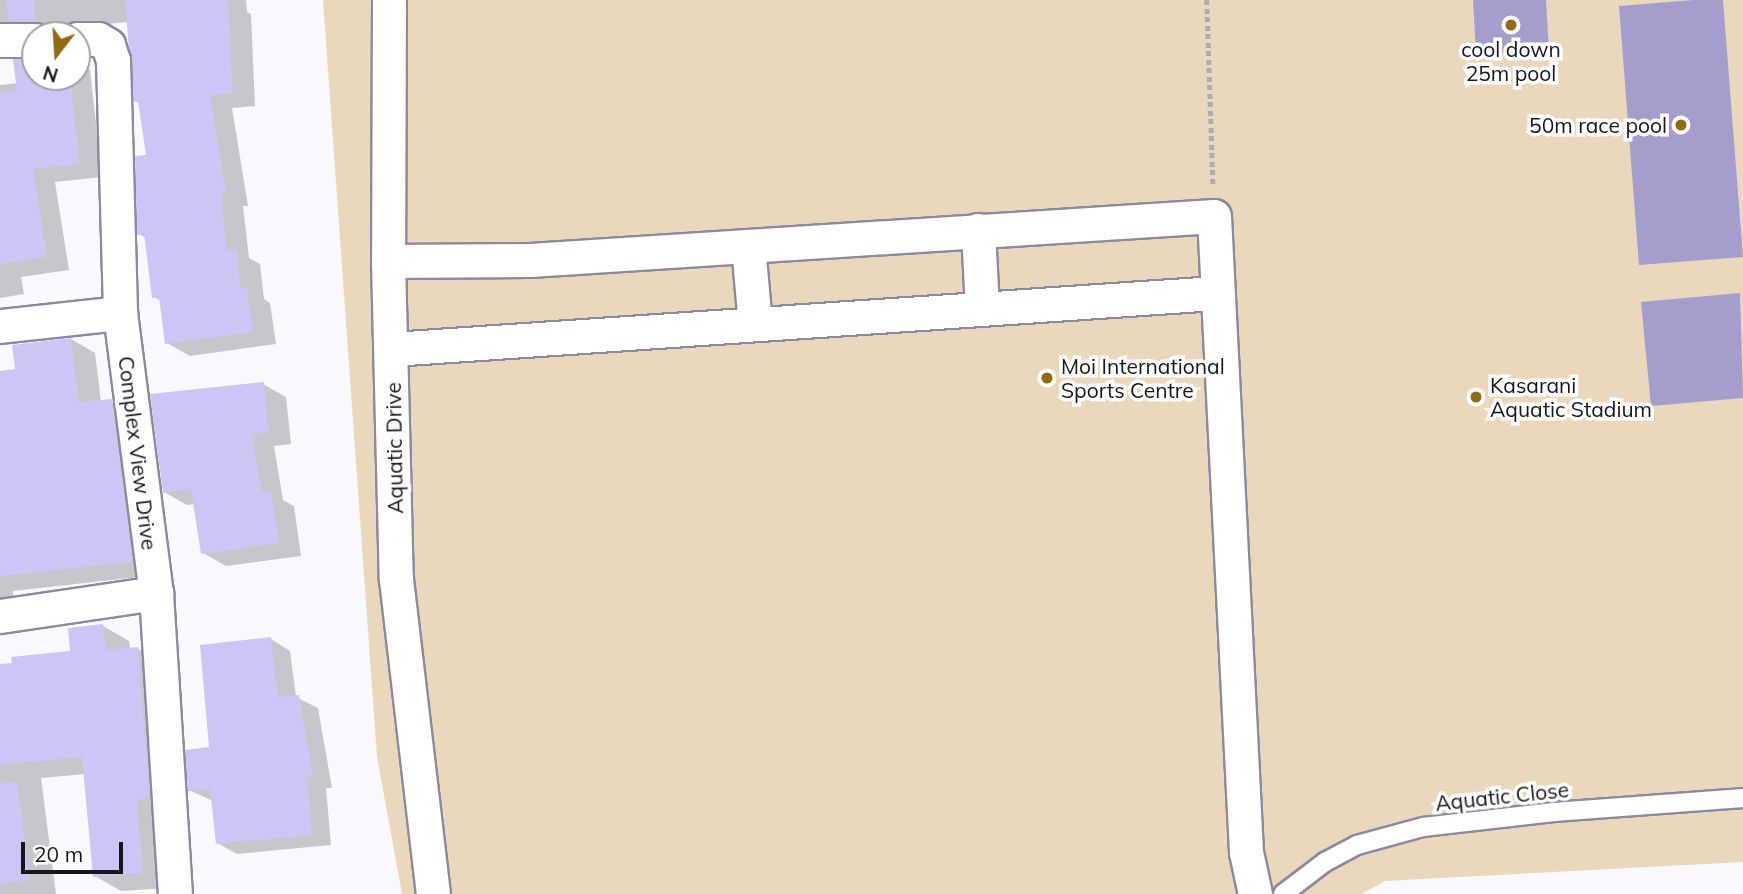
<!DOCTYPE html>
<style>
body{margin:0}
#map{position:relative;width:1743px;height:894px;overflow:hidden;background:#f9f8fd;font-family:Mulish,sans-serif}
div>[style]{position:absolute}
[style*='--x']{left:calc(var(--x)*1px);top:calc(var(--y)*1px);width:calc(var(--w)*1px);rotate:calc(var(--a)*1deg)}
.green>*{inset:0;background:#ead8bc}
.water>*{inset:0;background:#a59ecd}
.shadow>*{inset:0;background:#0003}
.building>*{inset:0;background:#ccc5f6}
.path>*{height:4.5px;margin-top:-2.25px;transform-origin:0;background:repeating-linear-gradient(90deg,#adacb3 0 5px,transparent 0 8.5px)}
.roads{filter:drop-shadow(2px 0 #8c89a0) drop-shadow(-2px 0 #8c89a0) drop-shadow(0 2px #8c89a0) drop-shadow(0 -2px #8c89a0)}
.service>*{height:18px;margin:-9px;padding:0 9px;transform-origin:9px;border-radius:9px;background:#fff}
.minor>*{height:33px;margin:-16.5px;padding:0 16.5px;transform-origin:16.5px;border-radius:16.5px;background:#fff}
.dots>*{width:19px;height:19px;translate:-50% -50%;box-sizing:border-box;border:4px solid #fff;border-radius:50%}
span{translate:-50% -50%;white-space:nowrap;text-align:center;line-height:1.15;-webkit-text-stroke:7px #fff;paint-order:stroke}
.poi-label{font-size:21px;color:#17161f}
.right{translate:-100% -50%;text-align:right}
.left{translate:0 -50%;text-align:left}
.street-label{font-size:21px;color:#17161f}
.north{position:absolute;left:21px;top:21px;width:70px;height:70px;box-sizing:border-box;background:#fff;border:2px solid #a2a2a5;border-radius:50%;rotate:197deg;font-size:19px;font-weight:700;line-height:28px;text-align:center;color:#17161f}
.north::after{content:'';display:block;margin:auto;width:24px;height:32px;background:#936912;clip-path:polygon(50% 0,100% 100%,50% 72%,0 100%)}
.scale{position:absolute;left:21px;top:842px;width:102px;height:32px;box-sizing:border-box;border:4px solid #17161f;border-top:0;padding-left:9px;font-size:21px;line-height:24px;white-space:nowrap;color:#17161f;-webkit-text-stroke:5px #fff;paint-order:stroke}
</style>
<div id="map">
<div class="green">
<i style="clip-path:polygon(323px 0,1743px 0,1743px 862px,1385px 881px,1361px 894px,402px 894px,377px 757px)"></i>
</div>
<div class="water">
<i style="clip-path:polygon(1473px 0,1546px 0,1549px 51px,1476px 54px)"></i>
<i style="clip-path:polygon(1694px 0,1723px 0,1743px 257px,1639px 265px,1619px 6px)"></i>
<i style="clip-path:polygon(1740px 293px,1743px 398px,1651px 406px,1641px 302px)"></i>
</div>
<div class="shadow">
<i style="clip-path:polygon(0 0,246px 0,247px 12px,251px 14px,255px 106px,232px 108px,248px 206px,243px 206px,249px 258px,260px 264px,264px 299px,270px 303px,276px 344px,190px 356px,167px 343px,161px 301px,154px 297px,146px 238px,139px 234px,148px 156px,140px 103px,135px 101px,129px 22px,85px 26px,80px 54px,90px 70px,102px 177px,55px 182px,69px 270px,21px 277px,24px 294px,0 298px,0 85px,18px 83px,35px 59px,35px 77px,77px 77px,77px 35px,0 33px)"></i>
<i style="clip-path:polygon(71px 339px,95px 353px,101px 402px,111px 401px,135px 414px,156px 575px,13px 591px,14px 600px,0 602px,0 372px,17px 370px)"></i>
<i style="clip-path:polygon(263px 384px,286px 397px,291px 444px,274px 446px,283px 500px,294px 506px,301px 556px,226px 566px,203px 553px,195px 504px,187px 505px,164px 492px)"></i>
<i style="clip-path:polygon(103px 626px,129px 641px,130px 649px,138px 649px,164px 664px,168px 888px,121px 891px,95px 876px,85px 774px,41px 778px,56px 894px,0 894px,0 666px,72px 653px)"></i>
<i style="clip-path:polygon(271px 639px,290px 651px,296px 697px,318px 708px,332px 788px,326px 788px,331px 845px,237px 854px,217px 843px,213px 801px,189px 790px)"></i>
</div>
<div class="building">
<i style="clip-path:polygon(6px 0,35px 0,35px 21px,9px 21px)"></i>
<i style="clip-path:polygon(125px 0,228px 0,233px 94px,210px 95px,226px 193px,221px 194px,227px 250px,237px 249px,241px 289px,247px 288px,253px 332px,165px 344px,159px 297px,152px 298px,144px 234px,137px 235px,135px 156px,146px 155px,138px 101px,133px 102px)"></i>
<i style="clip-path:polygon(13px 59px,35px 59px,35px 77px,70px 77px,80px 164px,33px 169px,47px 257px,0 264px,0 93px,17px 91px)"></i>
<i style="clip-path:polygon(71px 338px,79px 402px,112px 399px,133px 562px,0 576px,0 371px,15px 369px,12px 345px)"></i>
<i style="clip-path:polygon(264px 382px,269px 432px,252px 434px,262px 492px,271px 491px,279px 543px,201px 554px,191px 489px,163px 493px,150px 394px)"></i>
<i style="clip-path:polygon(103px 624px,106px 650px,138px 647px,150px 796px,137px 801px,143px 873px,93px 877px,82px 757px,0 765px,0 664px,12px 663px,11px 657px,70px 651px,68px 628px)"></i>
<i style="clip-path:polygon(271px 637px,278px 697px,299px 695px,313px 777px,307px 778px,312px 835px,216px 844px,210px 789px,188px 791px,185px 750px,209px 747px,200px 645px)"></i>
<i style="clip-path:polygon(17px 782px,30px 880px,0 884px,0 783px)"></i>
</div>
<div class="path">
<i style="--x:1207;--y:0;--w:184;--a:88.1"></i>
</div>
<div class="roads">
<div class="service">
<i style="--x:1283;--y:894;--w:53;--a:-37.3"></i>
<i style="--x:1325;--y:862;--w:36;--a:-28"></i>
<i style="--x:1357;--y:845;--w:68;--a:-15.3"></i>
<i style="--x:1423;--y:827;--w:132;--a:-6.5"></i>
<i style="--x:1554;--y:812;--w:190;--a:-4.2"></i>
</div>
<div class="minor">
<i style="--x:389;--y:0;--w:261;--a:90.2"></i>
<i style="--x:388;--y:261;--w:318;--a:88.6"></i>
<i style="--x:396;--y:579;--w:317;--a:83.3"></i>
<i style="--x:77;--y:39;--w:21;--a:0"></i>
<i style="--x:98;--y:39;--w:12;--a:31"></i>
<i style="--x:108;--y:45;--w:16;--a:72"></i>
<i style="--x:113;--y:60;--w:253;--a:88.4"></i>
<i style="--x:120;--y:313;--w:282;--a:82.7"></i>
<i style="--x:156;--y:593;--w:302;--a:86.4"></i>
<i style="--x:0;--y:40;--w:35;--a:0"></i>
<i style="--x:978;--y:230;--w:79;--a:87.1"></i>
<i style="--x:748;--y:246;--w:78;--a:84.9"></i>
<i style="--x:388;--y:261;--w:142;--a:-0.4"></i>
<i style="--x:530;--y:260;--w:685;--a:-3.68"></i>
<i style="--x:1214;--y:216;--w:637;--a:87.12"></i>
<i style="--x:1246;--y:852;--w:43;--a:77.9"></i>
<i style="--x:0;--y:326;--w:121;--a:-6.2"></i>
<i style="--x:392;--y:349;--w:826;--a:-3.89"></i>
<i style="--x:0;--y:616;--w:158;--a:-8.4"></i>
</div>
</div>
<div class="dots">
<i style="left:1511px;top:25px;background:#936912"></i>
<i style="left:1681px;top:125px;background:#936912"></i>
<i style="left:1047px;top:378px;background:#936912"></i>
<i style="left:1476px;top:397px;background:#936912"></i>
</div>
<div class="poi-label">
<span style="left:1511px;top:61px">cool down<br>25m pool</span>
<span class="right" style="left:1667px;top:125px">50m race pool</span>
<span class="left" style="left:1061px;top:378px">Moi International<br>Sports Centre</span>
<span class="left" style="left:1490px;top:397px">Kasarani<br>Aquatic Stadium</span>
</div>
<div class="street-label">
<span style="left:394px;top:448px;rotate:-91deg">Aquatic Drive</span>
<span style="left:138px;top:453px;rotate:83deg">Complex View Drive</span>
<span style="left:1502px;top:796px;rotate:-6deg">Aquatic Close</span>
</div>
<div class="north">N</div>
<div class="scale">20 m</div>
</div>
